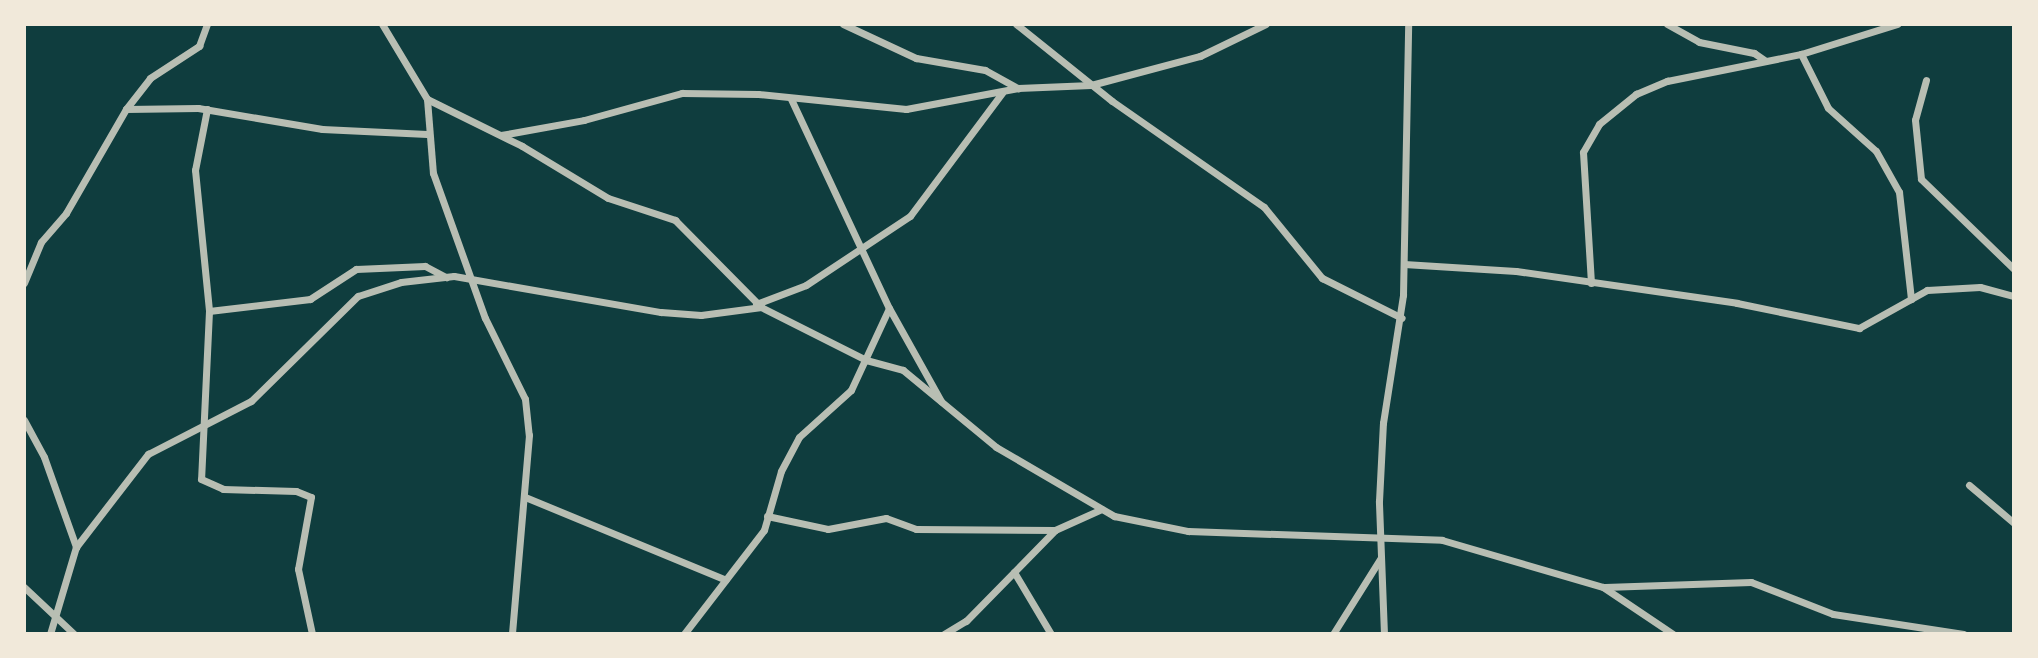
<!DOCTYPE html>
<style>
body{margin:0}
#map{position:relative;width:2038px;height:658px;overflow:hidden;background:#0f3d3e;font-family:"Roboto Condensed",sans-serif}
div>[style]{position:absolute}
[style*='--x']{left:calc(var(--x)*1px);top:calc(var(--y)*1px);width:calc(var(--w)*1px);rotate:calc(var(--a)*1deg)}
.minor>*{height:7px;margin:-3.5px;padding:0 3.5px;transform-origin:3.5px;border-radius:3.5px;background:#b8beb3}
span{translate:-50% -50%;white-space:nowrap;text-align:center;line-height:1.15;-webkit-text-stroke:8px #f1e9da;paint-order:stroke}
.frame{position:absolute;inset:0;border:26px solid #f1e9da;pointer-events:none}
</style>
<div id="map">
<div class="minor">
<i style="--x:382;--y:24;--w:87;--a:59"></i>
<i style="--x:427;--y:99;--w:74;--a:85.4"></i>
<i style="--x:433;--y:173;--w:154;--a:70.3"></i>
<i style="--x:485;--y:318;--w:90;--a:63.7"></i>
<i style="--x:525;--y:399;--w:36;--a:84"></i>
<i style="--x:529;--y:435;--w:200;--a:94.9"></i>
<i style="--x:843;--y:24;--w:81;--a:25"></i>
<i style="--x:916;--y:58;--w:70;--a:9.9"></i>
<i style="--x:985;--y:70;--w:38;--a:29"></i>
<i style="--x:1016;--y:24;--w:123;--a:38.7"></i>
<i style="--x:1112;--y:101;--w:185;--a:34.9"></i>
<i style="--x:1264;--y:207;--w:92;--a:50.8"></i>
<i style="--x:1322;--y:278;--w:89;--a:26.6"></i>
<i style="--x:1667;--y:24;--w:37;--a:29"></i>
<i style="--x:1699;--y:42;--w:56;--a:11.3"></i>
<i style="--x:1754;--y:53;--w:14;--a:34"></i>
<i style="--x:1801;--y:54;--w:60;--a:63.4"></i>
<i style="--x:1828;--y:108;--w:64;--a:41.9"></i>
<i style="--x:1876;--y:151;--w:47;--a:60.7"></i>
<i style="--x:1899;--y:192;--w:108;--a:83.6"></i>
<i style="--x:1926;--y:80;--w:41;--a:105.4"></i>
<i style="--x:1915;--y:120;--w:59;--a:84.2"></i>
<i style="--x:1921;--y:179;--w:129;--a:44.1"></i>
<i style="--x:427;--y:99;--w:106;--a:26.3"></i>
<i style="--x:522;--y:146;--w:100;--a:31.2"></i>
<i style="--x:608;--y:198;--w:71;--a:18.2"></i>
<i style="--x:675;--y:220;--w:122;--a:45.3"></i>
<i style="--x:761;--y:307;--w:118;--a:26.8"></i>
<i style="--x:866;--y:360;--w:38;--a:15"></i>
<i style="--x:903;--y:370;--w:121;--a:39.6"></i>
<i style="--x:996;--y:447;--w:137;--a:30.3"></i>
<i style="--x:1114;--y:516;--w:76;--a:11.5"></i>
<i style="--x:1188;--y:531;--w:254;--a:2"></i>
<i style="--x:1442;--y:540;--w:168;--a:16.3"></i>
<i style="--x:1603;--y:587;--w:84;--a:33.9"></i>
<i style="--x:791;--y:99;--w:231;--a:64.9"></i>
<i style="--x:889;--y:308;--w:107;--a:60.8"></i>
<i style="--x:126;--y:109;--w:39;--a:-52"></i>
<i style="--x:150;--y:78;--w:59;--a:-33.1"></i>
<i style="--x:199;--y:46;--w:23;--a:-70"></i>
<i style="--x:207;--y:109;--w:62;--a:101.1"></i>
<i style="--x:195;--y:170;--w:142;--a:84.3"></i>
<i style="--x:209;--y:311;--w:168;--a:92.7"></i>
<i style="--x:201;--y:479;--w:24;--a:24"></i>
<i style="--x:223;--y:489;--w:73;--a:1.6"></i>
<i style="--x:296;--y:491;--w:16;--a:22"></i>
<i style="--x:311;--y:497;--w:73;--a:100.2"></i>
<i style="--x:298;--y:569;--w:66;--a:77.8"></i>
<i style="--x:501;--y:135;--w:84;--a:-10.2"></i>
<i style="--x:584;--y:120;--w:102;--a:-15.4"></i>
<i style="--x:682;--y:93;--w:76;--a:0.8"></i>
<i style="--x:758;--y:94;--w:149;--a:5.8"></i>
<i style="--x:906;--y:109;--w:114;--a:-10.6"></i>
<i style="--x:1018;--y:88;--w:73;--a:-2.4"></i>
<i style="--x:1091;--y:85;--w:113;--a:-14.9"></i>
<i style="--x:1200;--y:56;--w:73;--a:-25.9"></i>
<i style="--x:1404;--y:264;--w:112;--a:3.6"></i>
<i style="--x:1516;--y:271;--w:223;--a:8.2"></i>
<i style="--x:1737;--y:303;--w:125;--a:11.6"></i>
<i style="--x:1859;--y:328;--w:78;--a:-29.2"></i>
<i style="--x:1927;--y:290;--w:53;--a:-3.2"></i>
<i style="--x:1980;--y:287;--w:35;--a:15"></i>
<i style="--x:24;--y:283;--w:44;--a:-67.5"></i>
<i style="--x:41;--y:242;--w:38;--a:-49"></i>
<i style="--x:66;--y:213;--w:120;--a:-60"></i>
<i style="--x:126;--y:109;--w:72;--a:-0.8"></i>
<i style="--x:198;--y:108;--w:126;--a:9.6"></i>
<i style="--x:322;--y:129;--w:105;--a:2.7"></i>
<i style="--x:1591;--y:283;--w:131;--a:-93.5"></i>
<i style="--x:1583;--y:152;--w:32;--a:-60"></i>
<i style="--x:1599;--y:124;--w:48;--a:-39"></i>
<i style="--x:1636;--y:94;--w:34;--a:-23"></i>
<i style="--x:1667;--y:81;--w:137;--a:-11.4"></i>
<i style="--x:1801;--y:54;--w:101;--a:-17.4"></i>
<i style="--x:756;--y:304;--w:53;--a:-20.8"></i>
<i style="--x:806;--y:285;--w:125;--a:-33.6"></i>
<i style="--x:910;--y:216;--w:154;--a:-53.2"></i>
<i style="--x:209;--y:311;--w:102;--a:-6.8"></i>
<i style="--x:310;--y:299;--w:55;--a:-33.1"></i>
<i style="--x:356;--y:269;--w:69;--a:-2.5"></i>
<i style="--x:425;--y:266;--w:24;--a:28"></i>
<i style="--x:24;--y:420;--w:42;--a:61.6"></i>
<i style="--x:44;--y:457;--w:96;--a:70.4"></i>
<i style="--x:1969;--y:485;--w:59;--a:40.2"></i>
<i style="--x:525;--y:497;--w:217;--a:22.4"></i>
<i style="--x:767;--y:516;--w:62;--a:12"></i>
<i style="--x:828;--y:529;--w:59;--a:-10.7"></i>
<i style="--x:886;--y:518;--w:32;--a:20"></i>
<i style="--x:916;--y:529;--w:139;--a:0.4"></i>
<i style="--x:1014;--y:572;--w:72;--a:59.2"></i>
<i style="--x:24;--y:587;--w:69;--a:43.2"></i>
<i style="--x:1605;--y:587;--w:146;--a:-2"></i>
<i style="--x:1751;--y:582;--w:88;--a:21.3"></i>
<i style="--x:1833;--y:614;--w:132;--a:8.7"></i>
<i style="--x:50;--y:634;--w:91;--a:-73.4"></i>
<i style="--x:76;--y:547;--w:118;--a:-52.3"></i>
<i style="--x:148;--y:454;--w:116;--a:-27.2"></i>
<i style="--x:251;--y:401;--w:150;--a:-44.5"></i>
<i style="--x:358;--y:296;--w:45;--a:-18"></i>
<i style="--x:401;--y:282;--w:53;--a:-6.5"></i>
<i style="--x:454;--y:276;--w:210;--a:9.9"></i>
<i style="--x:661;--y:312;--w:40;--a:4.3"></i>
<i style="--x:701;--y:315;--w:61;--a:-7.6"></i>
<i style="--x:684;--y:634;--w:131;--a:-52.4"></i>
<i style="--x:764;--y:530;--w:61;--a:-73.9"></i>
<i style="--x:781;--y:471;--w:38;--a:-62"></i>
<i style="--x:799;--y:437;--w:70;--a:-42.1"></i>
<i style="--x:851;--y:390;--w:90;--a:-65.1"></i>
<i style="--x:944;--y:634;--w:26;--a:-31"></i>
<i style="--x:966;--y:621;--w:127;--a:-45.6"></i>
<i style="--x:1055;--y:530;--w:51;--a:-24.1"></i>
<i style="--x:1333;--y:634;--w:89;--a:-57.9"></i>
<i style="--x:1384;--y:634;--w:133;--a:-92.2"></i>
<i style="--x:1379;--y:501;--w:78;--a:-87.1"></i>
<i style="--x:1383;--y:423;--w:130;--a:-81.1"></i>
<i style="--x:1403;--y:295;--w:271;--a:-88.9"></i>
</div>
<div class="frame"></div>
</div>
